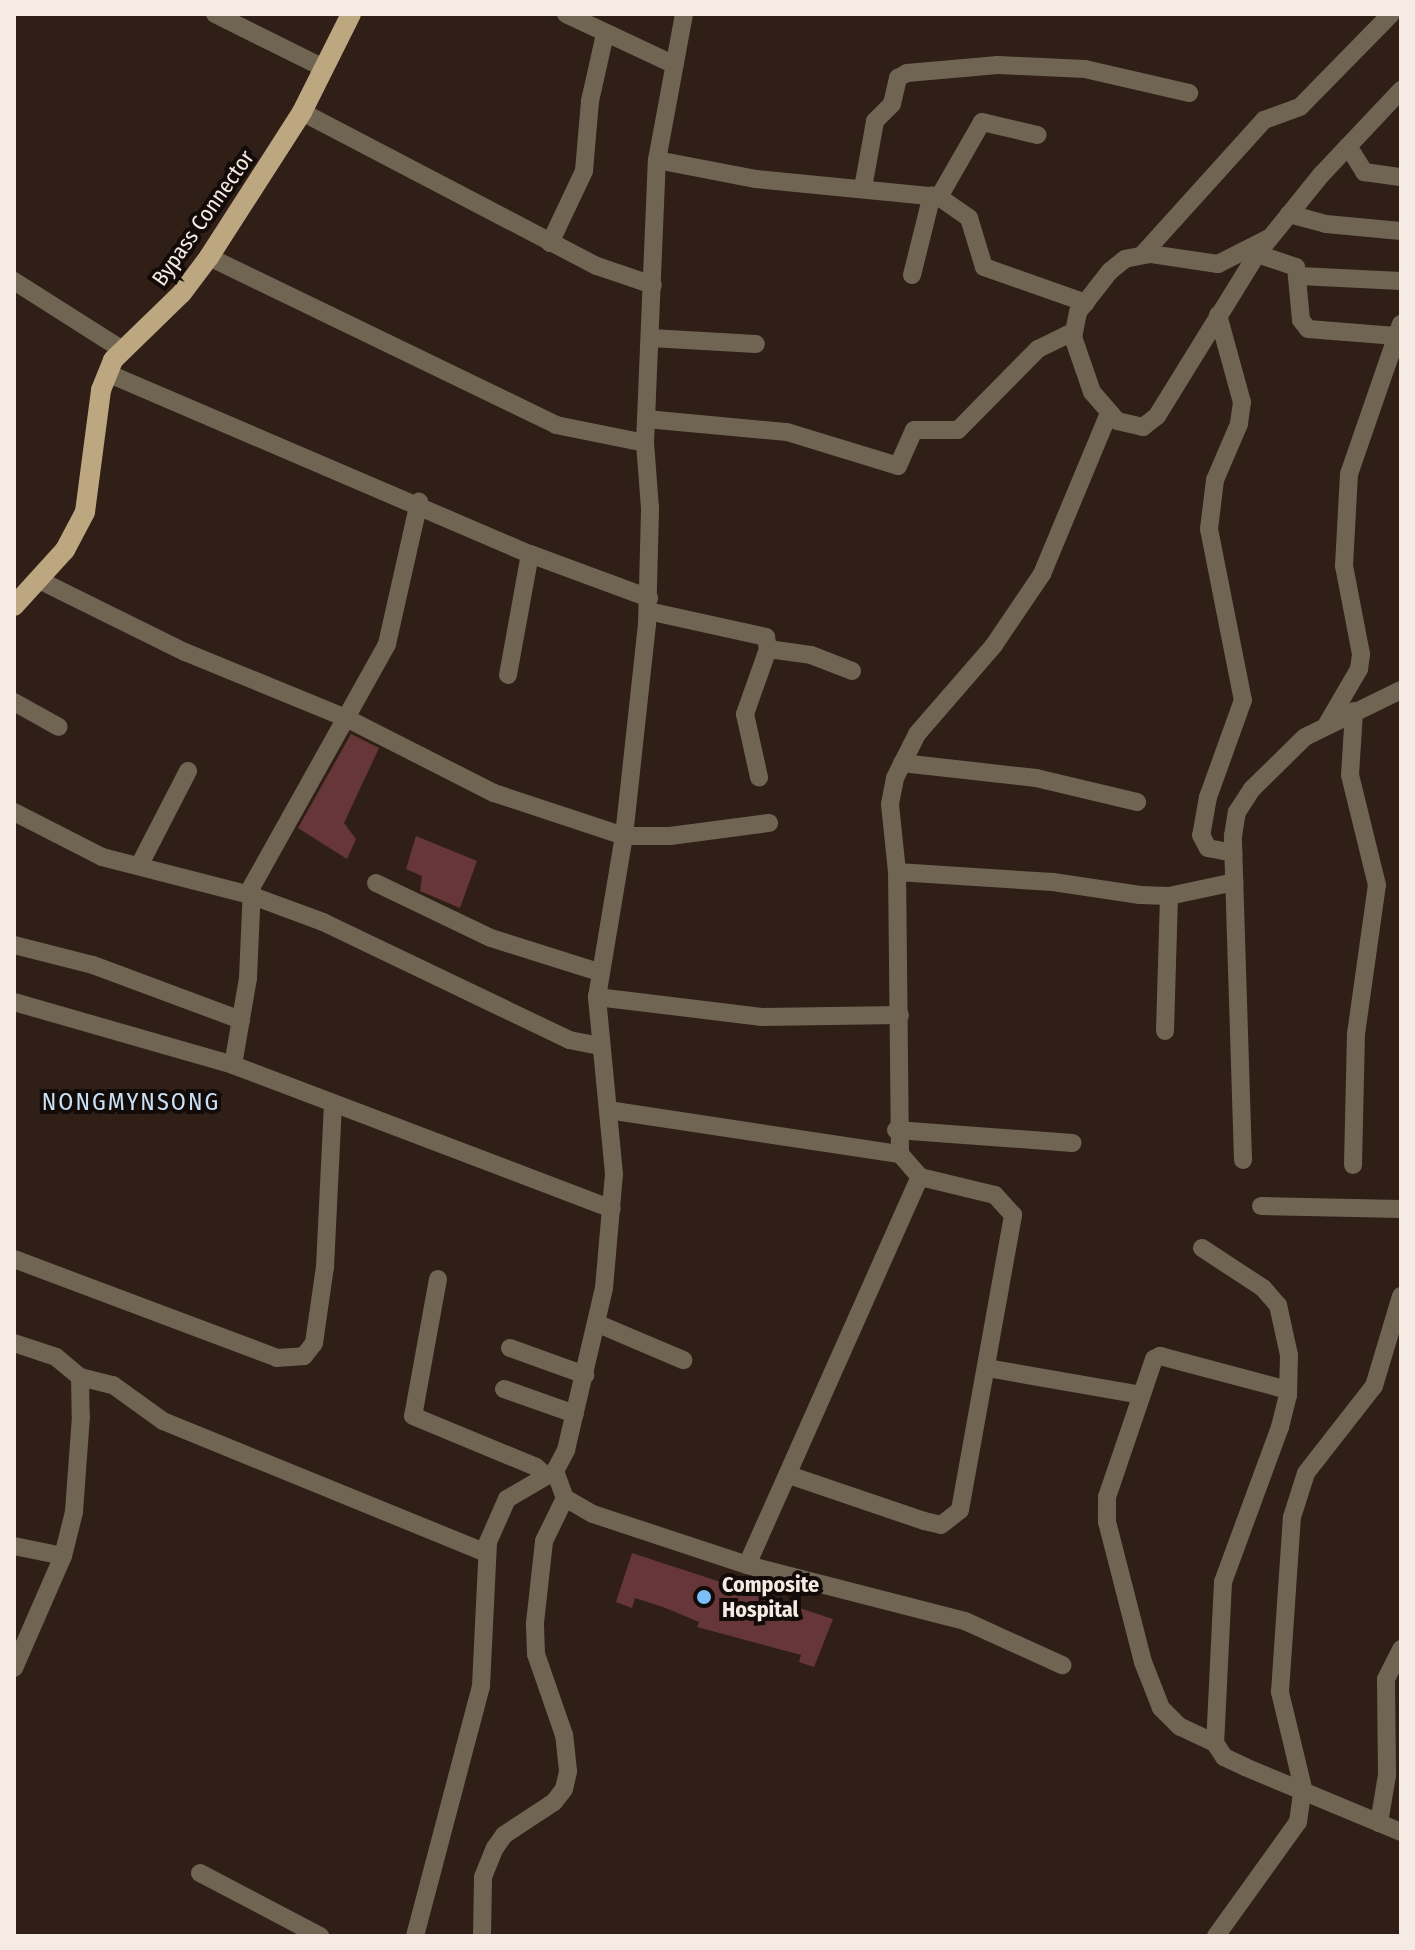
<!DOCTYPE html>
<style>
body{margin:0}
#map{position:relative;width:1415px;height:1950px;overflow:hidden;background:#2f1f17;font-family:"Fira Sans Condensed",sans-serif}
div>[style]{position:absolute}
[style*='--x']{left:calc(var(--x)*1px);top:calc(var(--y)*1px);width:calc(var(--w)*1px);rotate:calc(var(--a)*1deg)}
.building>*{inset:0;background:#663639}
.street>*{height:18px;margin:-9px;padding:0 9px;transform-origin:9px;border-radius:9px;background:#706553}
.primary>*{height:20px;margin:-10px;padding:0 10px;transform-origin:10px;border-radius:10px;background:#bda780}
.dots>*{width:22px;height:22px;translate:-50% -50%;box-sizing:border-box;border:4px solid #120b08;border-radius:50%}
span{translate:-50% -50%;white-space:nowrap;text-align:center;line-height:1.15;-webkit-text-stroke:8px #120b08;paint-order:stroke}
.street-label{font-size:22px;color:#f5eae4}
.poi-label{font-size:22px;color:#f5eae4;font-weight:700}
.left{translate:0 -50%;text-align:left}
.neighbourhood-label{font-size:24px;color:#c9e1f7;letter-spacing:2px}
.frame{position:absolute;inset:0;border:16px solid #f5eae4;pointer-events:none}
</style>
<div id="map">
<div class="building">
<i style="clip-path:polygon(351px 734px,379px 748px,344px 823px,356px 839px,347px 859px,298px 828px)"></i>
<i style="clip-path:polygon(416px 836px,477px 861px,460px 908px,420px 891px,422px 876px,406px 869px)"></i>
<i style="clip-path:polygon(632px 1553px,833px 1619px,814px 1667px,799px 1662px,801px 1655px,697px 1627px,699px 1622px,663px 1607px,635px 1598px,632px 1608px,616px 1602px)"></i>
</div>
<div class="street">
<i style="--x:215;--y:14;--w:122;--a:26.4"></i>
<i style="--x:566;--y:14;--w:120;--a:25.1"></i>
<i style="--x:302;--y:112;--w:333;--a:27.6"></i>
<i style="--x:597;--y:266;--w:59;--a:18.7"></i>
<i style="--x:1348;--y:146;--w:31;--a:58"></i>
<i style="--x:1364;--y:172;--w:37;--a:8"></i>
<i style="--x:657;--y:160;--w:101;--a:10.9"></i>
<i style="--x:756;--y:179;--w:184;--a:5.6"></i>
<i style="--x:939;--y:197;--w:37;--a:35"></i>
<i style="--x:969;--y:218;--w:51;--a:73"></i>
<i style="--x:984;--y:267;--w:108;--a:19.4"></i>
<i style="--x:863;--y:188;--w:68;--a:-79.8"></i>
<i style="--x:875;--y:121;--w:24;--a:-45"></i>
<i style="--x:892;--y:104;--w:27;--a:-77"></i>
<i style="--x:898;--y:78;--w:10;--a:-29"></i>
<i style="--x:907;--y:73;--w:91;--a:-5"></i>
<i style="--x:998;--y:65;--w:87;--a:2.6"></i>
<i style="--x:1085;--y:69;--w:107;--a:13"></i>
<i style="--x:939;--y:197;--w:86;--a:-60.2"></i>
<i style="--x:982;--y:122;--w:57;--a:13.1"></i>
<i style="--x:1289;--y:214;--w:38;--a:15"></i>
<i style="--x:1326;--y:224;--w:75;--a:5.3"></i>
<i style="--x:1269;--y:238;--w:57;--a:153"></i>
<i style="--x:1218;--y:264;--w:69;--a:-171.6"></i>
<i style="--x:1150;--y:254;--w:25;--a:169"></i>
<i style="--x:1125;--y:259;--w:19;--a:141"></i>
<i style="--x:1110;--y:271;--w:52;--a:128"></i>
<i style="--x:1078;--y:312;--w:25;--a:101"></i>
<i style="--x:1073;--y:337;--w:58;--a:70.9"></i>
<i style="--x:1092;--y:392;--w:38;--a:49"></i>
<i style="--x:1117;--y:421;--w:27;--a:13"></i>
<i style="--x:1143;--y:427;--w:18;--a:-38"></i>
<i style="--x:1157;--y:416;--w:190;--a:-58.3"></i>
<i style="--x:1257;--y:254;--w:102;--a:-51"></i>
<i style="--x:1321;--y:175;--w:117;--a:-46.7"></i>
<i style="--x:550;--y:243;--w:80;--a:-64.7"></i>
<i style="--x:584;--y:171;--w:70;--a:-85.1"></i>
<i style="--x:590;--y:101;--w:69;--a:-77.4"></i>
<i style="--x:1257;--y:254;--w:41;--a:18.4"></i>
<i style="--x:1296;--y:267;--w:53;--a:84.6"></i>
<i style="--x:1301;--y:320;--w:11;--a:52"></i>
<i style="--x:1308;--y:329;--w:88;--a:4.5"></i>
<i style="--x:1142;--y:255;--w:182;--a:-47.9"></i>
<i style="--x:1264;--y:120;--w:38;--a:-20"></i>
<i style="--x:1300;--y:107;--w:130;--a:-45.6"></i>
<i style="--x:209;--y:257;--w:386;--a:25.8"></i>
<i style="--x:556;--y:425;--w:91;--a:11.4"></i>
<i style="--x:912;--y:275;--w:82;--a:-76"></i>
<i style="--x:1300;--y:276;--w:101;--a:2.8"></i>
<i style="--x:14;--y:281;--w:127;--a:32.4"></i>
<i style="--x:1218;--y:315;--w:90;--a:74.6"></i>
<i style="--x:1242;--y:402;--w:22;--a:98"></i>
<i style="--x:1239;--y:424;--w:61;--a:113.2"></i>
<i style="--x:1215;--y:480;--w:49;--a:97"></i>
<i style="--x:1209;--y:529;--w:174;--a:78.8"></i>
<i style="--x:1243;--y:700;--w:103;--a:109.8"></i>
<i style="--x:1208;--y:797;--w:39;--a:100"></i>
<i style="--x:1201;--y:835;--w:15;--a:62"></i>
<i style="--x:1208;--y:848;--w:26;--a:11"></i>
<i style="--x:651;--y:338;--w:105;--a:3.3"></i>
<i style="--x:107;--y:373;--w:460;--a:23.2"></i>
<i style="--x:530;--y:554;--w:127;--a:20.3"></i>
<i style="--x:646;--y:419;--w:142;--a:5.3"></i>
<i style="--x:787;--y:432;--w:116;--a:17"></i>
<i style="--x:898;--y:466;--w:39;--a:-66"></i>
<i style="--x:914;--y:430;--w:44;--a:0"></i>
<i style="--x:958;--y:430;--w:114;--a:-45.4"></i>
<i style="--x:1038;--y:349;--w:39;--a:-26"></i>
<i style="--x:39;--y:580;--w:163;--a:26.3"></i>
<i style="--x:185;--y:652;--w:174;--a:22.3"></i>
<i style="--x:346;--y:718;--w:166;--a:26.9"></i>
<i style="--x:494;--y:793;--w:137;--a:18.3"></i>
<i style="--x:624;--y:836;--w:46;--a:0"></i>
<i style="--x:670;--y:836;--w:100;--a:-7.5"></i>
<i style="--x:648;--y:611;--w:121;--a:12.4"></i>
<i style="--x:766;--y:637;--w:12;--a:81"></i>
<i style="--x:768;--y:649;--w:69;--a:109.5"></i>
<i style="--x:745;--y:714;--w:65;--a:77.5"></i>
<i style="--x:768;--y:649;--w:43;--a:7.9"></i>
<i style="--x:811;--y:655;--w:44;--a:21.3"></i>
<i style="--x:508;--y:675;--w:123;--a:-79.7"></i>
<i style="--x:14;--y:702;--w:51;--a:29.1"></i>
<i style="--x:1327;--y:724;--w:64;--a:-59.8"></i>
<i style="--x:1359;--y:669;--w:15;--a:-82"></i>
<i style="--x:1361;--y:654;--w:90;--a:-100.9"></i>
<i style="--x:1344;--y:566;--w:92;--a:-86.9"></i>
<i style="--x:1349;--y:474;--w:159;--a:-70.9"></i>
<i style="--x:902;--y:763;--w:135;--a:6.4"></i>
<i style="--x:1036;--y:778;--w:104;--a:13.4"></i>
<i style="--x:14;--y:812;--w:99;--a:27.1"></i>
<i style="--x:102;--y:857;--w:153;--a:14.4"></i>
<i style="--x:250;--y:895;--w:78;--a:20.3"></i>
<i style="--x:323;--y:922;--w:273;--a:25.6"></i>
<i style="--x:569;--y:1040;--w:31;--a:11"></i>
<i style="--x:139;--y:866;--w:107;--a:-62.7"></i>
<i style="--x:897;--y:872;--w:156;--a:3.7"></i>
<i style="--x:1053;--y:882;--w:88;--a:8.5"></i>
<i style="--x:1140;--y:895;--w:29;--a:2"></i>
<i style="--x:1169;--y:896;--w:67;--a:-12"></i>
<i style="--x:376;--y:883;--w:127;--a:25.6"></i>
<i style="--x:491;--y:938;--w:113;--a:17.5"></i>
<i style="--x:14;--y:945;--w:81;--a:14.2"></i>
<i style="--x:93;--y:965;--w:158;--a:20.4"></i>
<i style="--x:597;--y:997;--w:166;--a:6.9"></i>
<i style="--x:762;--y:1017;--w:138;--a:-0.8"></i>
<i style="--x:14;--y:1002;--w:228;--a:16"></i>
<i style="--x:233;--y:1065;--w:405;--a:20.8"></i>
<i style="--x:1165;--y:1031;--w:135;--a:-88.3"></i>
<i style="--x:233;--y:1065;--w:88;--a:-80.2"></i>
<i style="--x:248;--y:978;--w:92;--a:-87.5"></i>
<i style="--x:252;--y:886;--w:277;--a:-60.8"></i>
<i style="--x:387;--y:644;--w:146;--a:-77.3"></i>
<i style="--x:608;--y:1110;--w:295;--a:8.6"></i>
<i style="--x:896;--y:1130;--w:177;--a:4.2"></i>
<i style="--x:1243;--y:1160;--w:324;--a:-91.8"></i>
<i style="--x:1233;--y:836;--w:24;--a:-81"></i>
<i style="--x:1237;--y:812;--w:27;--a:-57"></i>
<i style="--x:1252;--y:789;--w:74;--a:-44.5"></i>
<i style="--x:1305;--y:737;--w:107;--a:-26.1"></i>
<i style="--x:1353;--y:1165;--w:131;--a:-88.7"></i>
<i style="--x:1356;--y:1034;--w:150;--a:-82"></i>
<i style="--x:1377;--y:885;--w:113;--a:-103.8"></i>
<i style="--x:1350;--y:775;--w:64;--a:-86.4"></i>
<i style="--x:1261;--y:1206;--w:140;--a:1.2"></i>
<i style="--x:1202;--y:1248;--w:73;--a:33.3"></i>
<i style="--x:1263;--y:1288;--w:23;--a:49"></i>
<i style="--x:1278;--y:1305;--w:51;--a:77.6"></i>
<i style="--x:1289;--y:1355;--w:40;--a:91.4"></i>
<i style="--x:1288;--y:1395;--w:33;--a:104"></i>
<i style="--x:1280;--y:1427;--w:165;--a:110.2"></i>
<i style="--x:1223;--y:1582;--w:161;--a:92.8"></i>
<i style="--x:1215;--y:1743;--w:17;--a:57"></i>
<i style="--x:1224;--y:1757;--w:23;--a:25"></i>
<i style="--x:1245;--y:1767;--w:169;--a:22.6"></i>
<i style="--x:14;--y:1259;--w:281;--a:20.6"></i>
<i style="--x:277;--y:1358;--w:27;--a:-4"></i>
<i style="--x:304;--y:1356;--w:16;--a:-52"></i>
<i style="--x:314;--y:1343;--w:77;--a:-81.8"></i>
<i style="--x:325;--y:1267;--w:161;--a:-87.2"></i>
<i style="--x:438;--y:1279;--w:139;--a:100.3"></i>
<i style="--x:413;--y:1416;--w:133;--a:22.5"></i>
<i style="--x:536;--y:1467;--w:13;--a:42"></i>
<i style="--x:596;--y:1323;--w:95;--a:23"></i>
<i style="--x:14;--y:1343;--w:44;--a:18.4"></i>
<i style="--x:56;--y:1357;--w:31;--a:40"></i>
<i style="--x:80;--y:1377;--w:39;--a:89"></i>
<i style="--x:81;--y:1416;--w:96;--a:94.2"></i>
<i style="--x:74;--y:1512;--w:45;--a:104"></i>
<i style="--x:63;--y:1556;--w:122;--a:113.6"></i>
<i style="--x:510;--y:1348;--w:80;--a:19.8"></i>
<i style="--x:987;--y:1368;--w:156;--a:9.9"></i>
<i style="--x:80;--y:1377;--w:34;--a:14"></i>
<i style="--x:113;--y:1385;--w:62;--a:35.8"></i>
<i style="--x:163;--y:1421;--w:349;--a:22.2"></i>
<i style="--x:504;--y:1389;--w:75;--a:19.4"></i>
<i style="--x:555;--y:1471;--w:29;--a:70"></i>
<i style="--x:565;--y:1498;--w:32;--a:30"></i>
<i style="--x:593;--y:1514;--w:162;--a:18.3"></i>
<i style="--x:747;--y:1565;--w:225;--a:14.4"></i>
<i style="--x:965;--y:1621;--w:107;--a:24.4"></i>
<i style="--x:789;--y:1475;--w:143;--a:18.8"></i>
<i style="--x:924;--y:1521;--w:17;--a:13"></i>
<i style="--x:941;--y:1525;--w:24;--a:-38"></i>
<i style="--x:960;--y:1510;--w:300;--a:-79.8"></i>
<i style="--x:1013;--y:1215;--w:27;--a:-132"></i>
<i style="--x:995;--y:1195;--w:77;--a:-166.5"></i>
<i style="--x:920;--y:1177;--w:30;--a:-131"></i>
<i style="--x:900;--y:1154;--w:282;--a:-90.6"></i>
<i style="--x:897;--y:872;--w:68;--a:-95.9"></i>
<i style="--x:890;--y:804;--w:26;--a:-79"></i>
<i style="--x:895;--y:778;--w:49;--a:-63.4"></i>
<i style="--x:917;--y:734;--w:118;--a:-49.1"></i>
<i style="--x:994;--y:645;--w:86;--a:-55.9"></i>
<i style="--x:1042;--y:574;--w:174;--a:-67.4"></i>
<i style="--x:14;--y:1546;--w:50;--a:11.5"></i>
<i style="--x:747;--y:1565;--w:425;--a:-66"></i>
<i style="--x:1215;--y:1743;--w:38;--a:-155"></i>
<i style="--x:1180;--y:1727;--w:27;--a:-135"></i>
<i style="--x:1161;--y:1708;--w:49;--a:-111.4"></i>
<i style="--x:1143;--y:1662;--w:145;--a:-104.4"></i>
<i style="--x:1107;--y:1522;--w:25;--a:-90"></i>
<i style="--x:1107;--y:1497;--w:146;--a:-71.2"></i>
<i style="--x:1154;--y:1359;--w:7;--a:-27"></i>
<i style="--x:1160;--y:1356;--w:132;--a:14.9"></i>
<i style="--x:1379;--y:1823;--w:49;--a:-80.5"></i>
<i style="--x:1387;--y:1775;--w:96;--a:-90.6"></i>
<i style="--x:1386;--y:1679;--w:34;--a:-63"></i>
<i style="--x:200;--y:1873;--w:136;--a:27.7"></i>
<i style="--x:415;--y:1936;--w:259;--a:-75.2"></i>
<i style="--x:481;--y:1686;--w:144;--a:-87.2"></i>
<i style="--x:488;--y:1542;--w:47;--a:-66.2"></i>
<i style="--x:507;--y:1499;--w:56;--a:-30.3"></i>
<i style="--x:555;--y:1471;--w:24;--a:-62"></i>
<i style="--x:566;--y:1450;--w:166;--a:-76.8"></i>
<i style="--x:604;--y:1288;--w:114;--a:-85"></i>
<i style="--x:614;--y:1174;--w:178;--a:-95.5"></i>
<i style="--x:597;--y:997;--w:163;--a:-80.5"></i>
<i style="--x:624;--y:836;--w:212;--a:-83.8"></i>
<i style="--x:647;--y:625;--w:117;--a:-88.5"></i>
<i style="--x:650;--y:508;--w:65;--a:-94.4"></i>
<i style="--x:645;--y:443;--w:283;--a:-87.6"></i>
<i style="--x:657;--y:160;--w:148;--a:-79.5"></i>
<i style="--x:482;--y:1936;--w:59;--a:-89"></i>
<i style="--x:483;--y:1877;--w:31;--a:-68"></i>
<i style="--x:495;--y:1848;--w:16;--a:-55"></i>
<i style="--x:504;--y:1835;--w:60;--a:-33.4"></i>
<i style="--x:554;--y:1802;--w:16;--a:-52"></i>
<i style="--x:564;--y:1789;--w:18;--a:-77"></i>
<i style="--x:568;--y:1771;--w:36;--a:-96"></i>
<i style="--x:564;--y:1735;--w:86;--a:-109.1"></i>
<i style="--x:536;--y:1654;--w:31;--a:-92"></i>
<i style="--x:535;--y:1623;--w:82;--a:-83.7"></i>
<i style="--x:544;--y:1541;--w:48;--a:-64"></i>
<i style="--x:1216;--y:1936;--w:140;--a:-54.3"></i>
<i style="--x:1298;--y:1822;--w:34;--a:-82"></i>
<i style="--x:1303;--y:1788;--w:99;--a:-103.5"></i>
<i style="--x:1280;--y:1692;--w:175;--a:-86.1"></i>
<i style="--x:1292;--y:1517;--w:46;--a:-72.3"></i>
<i style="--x:1306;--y:1473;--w:110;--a:-52"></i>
<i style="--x:1374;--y:1386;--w:94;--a:-73.3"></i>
</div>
<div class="primary">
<i style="--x:14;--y:606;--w:76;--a:-47.7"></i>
<i style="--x:65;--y:550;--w:43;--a:-62.2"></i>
<i style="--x:85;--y:512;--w:123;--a:-82.5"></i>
<i style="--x:101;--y:390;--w:32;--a:-68"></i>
<i style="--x:113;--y:360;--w:96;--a:-44.2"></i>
<i style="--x:182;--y:293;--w:45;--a:-53.1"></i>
<i style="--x:209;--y:257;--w:172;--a:-57.3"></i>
<i style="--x:302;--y:112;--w:110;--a:-63.4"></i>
</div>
<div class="dots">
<i style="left:704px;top:1597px;background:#7bbef9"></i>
</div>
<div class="street-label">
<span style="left:203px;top:218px;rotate:-55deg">Bypass Connector</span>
</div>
<div class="poi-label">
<span class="left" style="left:722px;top:1597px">Composite<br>Hospital</span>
</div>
<div class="neighbourhood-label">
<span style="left:131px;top:1103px">NONGMYNSONG</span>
</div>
<div class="frame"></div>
</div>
